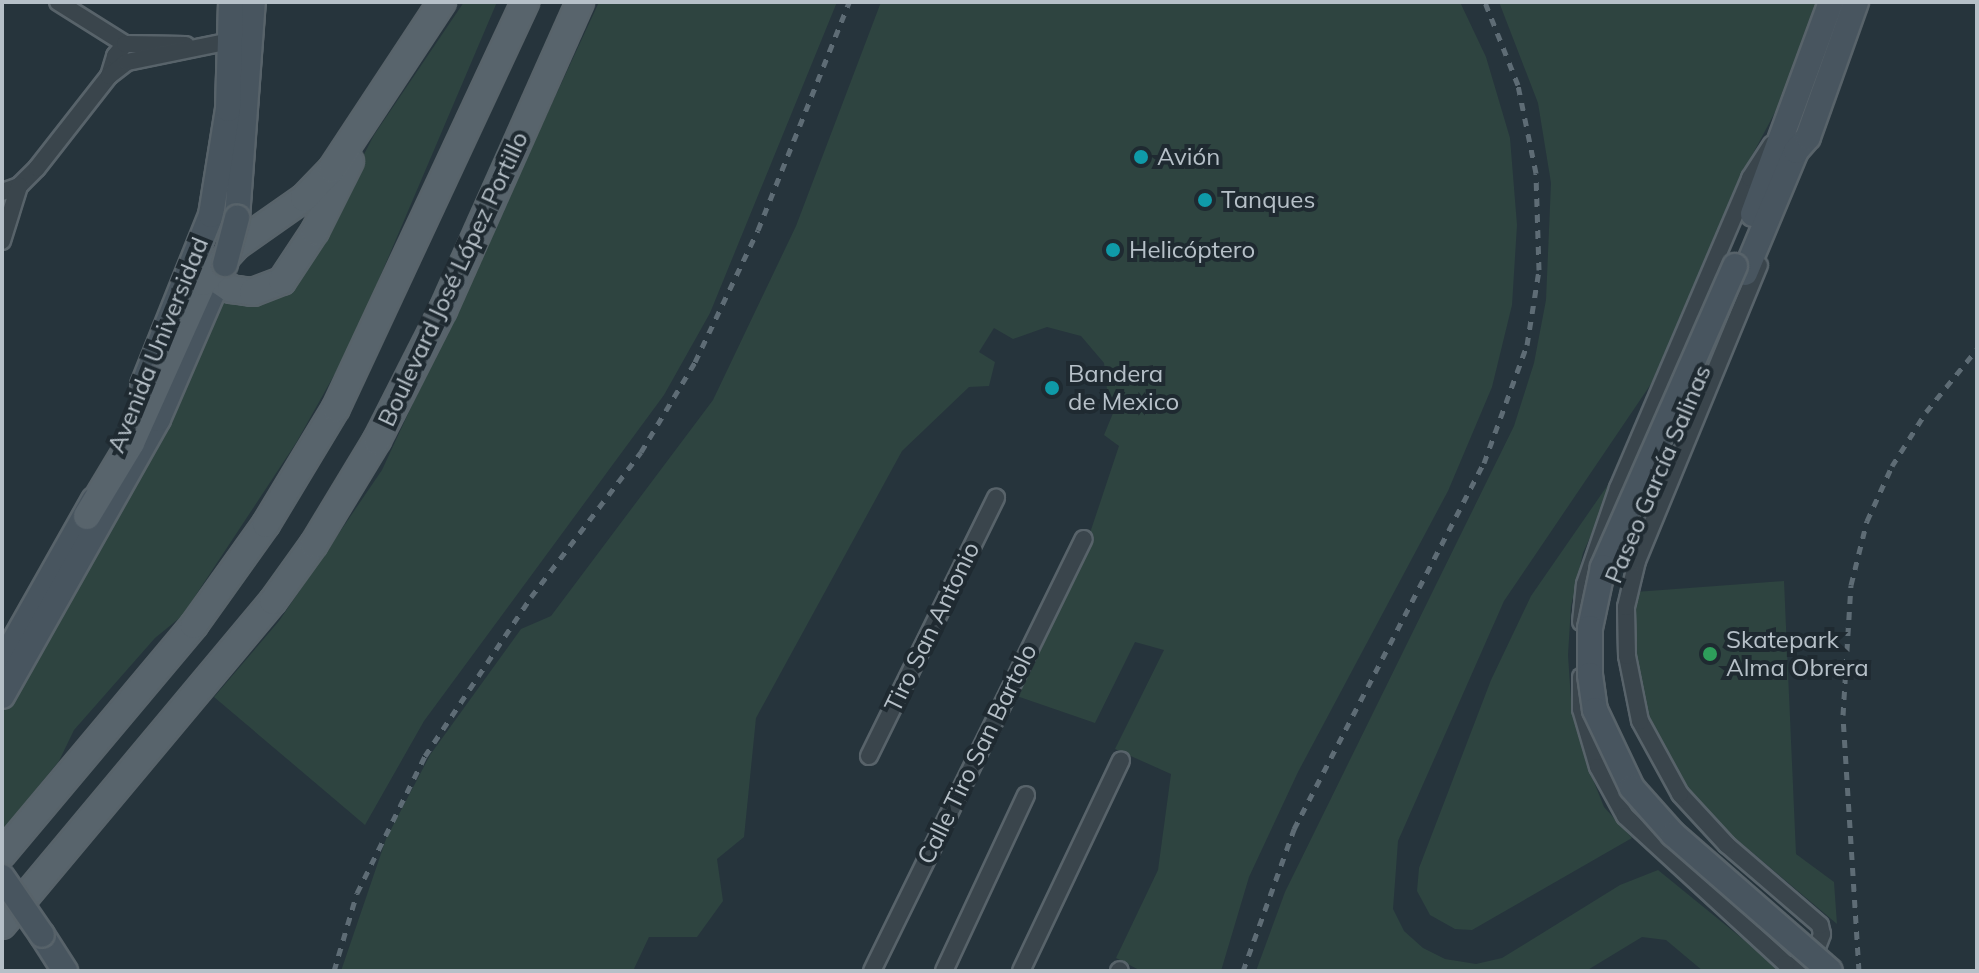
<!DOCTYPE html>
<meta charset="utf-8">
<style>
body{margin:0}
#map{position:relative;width:1979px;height:973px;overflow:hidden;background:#26343c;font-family:Mulish,sans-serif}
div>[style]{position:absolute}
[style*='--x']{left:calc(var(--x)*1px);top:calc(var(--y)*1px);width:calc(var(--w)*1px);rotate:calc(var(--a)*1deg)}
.green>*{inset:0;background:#2e4440}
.roads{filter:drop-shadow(2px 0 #58636a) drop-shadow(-2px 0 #58636a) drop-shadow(0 2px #58636a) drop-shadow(0 -2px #58636a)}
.street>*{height:16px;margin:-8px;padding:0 8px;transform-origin:8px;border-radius:8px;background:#3a454c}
.secondary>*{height:24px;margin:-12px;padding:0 12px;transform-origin:12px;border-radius:12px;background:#48555f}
.primary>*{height:26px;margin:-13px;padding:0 13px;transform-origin:13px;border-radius:13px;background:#58646c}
.rail>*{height:5px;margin-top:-2.5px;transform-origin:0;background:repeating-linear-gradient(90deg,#5e6c75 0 8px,transparent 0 16px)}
.bridges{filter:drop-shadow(2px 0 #58636a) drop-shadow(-2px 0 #58636a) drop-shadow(0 2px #58636a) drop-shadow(0 -2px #58636a)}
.secondary-bridge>*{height:24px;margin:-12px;padding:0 12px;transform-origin:12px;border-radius:12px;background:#48555f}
.dots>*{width:22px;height:22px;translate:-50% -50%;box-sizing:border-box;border:4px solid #1f2a31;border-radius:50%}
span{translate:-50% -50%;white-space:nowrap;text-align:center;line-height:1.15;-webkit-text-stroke:8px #1f2a31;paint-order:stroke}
.poi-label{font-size:24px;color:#b6c0c8}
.left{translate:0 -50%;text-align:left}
.street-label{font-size:24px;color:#b6c0c8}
.frame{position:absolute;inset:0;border:4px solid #b6c0c8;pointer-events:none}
</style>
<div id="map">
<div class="green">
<i style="clip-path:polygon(464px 2px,497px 2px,351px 345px,296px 443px,182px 616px,155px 638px,74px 730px,59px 761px,2px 831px,2px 714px,148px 462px,220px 300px,236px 302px,299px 279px,374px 135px)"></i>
<i style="clip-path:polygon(599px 2px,837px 2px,710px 313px,664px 395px,424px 721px,365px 825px,214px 697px,279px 621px,382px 470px)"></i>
<i style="clip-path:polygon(881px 2px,1460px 2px,1486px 57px,1510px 138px,1517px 225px,1512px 305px,1492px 387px,1448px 491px,1298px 772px,1249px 877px,1221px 971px,1141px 971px,1116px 958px,1158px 870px,1171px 774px,1115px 749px,1164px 650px,1135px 642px,1095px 723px,1014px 695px,1081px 560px,1119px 446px,1104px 435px,1118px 401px,1108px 399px,1104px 363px,1081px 336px,1047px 327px,1013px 339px,994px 328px,979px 352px,995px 362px,989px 386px,969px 387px,902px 451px,756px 718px,744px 837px,717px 859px,723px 901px,697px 937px,649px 937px,633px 971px,341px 971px,386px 839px,430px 755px,521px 629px,551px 616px,713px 400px,796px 226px)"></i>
<i style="clip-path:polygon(1499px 2px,1818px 2px,1781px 101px,1741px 176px,1655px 378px,1504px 601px,1398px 841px,1393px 909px,1404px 931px,1423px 948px,1445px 959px,1476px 964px,1502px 958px,1620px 885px,1658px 870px,1782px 971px,1703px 971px,1666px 940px,1642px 937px,1586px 971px,1256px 971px,1285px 892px,1514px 426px,1534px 363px,1546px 300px,1551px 183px,1538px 103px)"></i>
<i style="clip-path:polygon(1623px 463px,1583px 553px,1571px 606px,1568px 655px,1571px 700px,1586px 762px,1604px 807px,1632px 838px,1472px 930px,1455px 929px,1430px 915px,1417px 891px,1419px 868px,1491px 680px,1531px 596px)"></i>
<i style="clip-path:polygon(1784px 581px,1796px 854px,1834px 882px,1837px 924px,1715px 821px,1682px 785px,1655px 743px,1631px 656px,1635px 592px)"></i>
</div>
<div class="roads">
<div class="street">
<i style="--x:58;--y:2;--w:79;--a:32.1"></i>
<i style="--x:109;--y:76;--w:21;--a:-73"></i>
<i style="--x:115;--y:56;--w:16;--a:-50"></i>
<i style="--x:125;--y:44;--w:61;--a:0.9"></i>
<i style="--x:2;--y:192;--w:18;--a:-19"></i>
<i style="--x:19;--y:186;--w:25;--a:-45"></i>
<i style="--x:37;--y:168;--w:117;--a:-52"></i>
<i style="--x:109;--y:76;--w:23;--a:-38"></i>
<i style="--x:127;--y:62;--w:115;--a:-11.5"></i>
<i style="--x:2;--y:241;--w:58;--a:-72.8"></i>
<i style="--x:1581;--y:622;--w:38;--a:-84"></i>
<i style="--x:1585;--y:584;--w:102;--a:-71"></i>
<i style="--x:1618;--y:488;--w:337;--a:-66.9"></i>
<i style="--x:1750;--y:178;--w:40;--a:-57.1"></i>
<i style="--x:1581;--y:677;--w:32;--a:90"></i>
<i style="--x:1581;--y:709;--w:60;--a:73.7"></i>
<i style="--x:1598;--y:767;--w:56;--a:61.1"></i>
<i style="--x:1625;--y:816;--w:219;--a:42.6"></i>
<i style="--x:1786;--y:964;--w:16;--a:15"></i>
<i style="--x:1801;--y:968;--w:11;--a:-27"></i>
<i style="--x:1811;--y:963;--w:31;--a:-69"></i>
<i style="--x:1822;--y:934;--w:9;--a:-103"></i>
<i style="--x:1820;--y:925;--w:123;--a:-139.3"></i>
<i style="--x:1727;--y:845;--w:69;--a:-132.7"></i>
<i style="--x:1680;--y:794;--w:83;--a:-118.7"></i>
<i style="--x:1640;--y:721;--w:66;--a:-101.3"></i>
<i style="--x:1627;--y:656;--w:49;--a:-91.2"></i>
<i style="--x:1626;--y:607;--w:47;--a:-76.6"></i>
<i style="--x:1637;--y:561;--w:320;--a:-67.6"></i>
<i style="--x:869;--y:756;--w:288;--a:-63.8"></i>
<i style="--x:872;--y:971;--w:481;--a:-63.9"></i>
<i style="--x:944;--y:971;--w:194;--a:-65"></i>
<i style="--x:1021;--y:971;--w:233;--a:-64.6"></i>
<i style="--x:1119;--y:971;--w:1;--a:-45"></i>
</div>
<div class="secondary">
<i style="--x:1753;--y:214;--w:226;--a:-69.8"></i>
<i style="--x:237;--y:218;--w:217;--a:-85.8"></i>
<i style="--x:1745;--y:273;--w:132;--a:-67.3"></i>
<i style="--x:1796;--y:151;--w:18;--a:-49"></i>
<i style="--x:1808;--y:137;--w:143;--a:-70.4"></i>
<i style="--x:143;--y:385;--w:183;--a:-68.2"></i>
<i style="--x:211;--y:215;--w:107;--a:-80.9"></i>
<i style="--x:228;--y:109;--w:107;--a:-88.4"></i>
<i style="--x:2;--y:663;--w:187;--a:-60.6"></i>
<i style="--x:2;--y:696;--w:318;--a:-60.6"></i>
<i style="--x:158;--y:419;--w:156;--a:-66.6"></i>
<i style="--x:42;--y:935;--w:43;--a:57.4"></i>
</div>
<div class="primary">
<i style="--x:218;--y:280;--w:16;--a:35"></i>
<i style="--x:231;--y:289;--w:22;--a:8"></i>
<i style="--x:253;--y:292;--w:31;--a:-21"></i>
<i style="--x:282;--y:281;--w:60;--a:-56.6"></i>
<i style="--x:315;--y:231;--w:78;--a:-63.4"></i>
<i style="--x:87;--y:516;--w:85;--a:-58.9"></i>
<i style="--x:131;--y:443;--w:176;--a:-65.9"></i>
<i style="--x:203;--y:282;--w:50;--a:-47.4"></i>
<i style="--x:237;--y:245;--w:82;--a:-35"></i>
<i style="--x:304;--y:198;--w:40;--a:-46"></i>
<i style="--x:332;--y:169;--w:200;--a:-56.6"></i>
<i style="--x:2;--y:854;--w:299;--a:-50"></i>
<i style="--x:194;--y:625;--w:124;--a:-54.5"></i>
<i style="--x:266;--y:524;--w:135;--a:-58.9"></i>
<i style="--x:336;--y:408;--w:448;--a:-65"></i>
<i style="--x:2;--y:925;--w:422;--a:-50.1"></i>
<i style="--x:273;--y:601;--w:70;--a:-54.3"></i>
<i style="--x:314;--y:544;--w:122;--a:-58.8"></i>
<i style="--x:377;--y:440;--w:146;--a:-63.1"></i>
<i style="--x:443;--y:310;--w:337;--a:-66"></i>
</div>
</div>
<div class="rail">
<i style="--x:334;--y:971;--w:81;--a:-73.6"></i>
<i style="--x:357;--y:893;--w:153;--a:-63.6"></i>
<i style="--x:425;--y:756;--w:191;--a:-56.3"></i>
<i style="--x:531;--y:597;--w:182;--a:-52.8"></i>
<i style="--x:641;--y:452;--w:105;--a:-59"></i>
<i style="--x:695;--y:362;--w:146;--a:-64.5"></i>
<i style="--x:758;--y:230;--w:245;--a:-68.2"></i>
<i style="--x:1243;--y:971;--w:151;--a:-70.2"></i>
<i style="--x:1294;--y:829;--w:412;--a:-62.6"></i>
<i style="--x:1484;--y:463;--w:126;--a:-70"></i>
<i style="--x:1527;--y:345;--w:76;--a:-80.9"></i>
<i style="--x:1539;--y:270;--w:97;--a:-91.8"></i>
<i style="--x:1536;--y:173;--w:90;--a:-101.6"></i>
<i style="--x:1518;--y:85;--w:89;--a:-111.7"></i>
<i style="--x:1859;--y:971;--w:256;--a:-93.6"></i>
<i style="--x:1843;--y:715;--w:130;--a:-86.5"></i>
<i style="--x:1851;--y:585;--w:66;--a:-76"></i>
<i style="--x:1867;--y:521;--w:60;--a:-65.6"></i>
<i style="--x:1892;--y:466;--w:64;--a:-57.8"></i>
<i style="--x:1926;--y:412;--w:81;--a:-51"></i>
</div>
<div class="bridges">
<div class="secondary-bridge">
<i style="--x:225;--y:264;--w:48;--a:-75.4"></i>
<i style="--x:1735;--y:266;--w:329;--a:113.7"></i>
<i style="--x:1603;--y:567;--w:62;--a:102"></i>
<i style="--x:1590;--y:628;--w:47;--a:90"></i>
<i style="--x:1590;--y:675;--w:35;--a:82"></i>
<i style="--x:1595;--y:710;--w:86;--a:64.6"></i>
<i style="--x:1632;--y:788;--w:62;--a:48.3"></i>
<i style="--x:1673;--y:834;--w:208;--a:41.1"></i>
<i style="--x:2;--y:877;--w:70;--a:55.4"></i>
</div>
</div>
<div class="dots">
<i style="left:1141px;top:157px;background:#0f9aa8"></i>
<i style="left:1205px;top:200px;background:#0f9aa8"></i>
<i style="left:1113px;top:250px;background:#0f9aa8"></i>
<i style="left:1052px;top:388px;background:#0f9aa8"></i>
<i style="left:1710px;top:654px;background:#2e9e5b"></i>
</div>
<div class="poi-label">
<span class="left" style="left:1157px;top:157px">Avión</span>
<span class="left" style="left:1221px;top:200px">Tanques</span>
<span class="left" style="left:1129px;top:250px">Helicóptero</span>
<span class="left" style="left:1068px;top:388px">Bandera<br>de Mexico</span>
<span class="left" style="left:1726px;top:654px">Skatepark<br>Alma Obrera</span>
</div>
<div class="street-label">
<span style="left:453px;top:279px;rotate:-65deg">Boulevard José López Portillo</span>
<span style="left:158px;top:345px;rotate:-68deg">Avenida Universidad</span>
<span style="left:1658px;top:474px;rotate:-67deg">Paseo García Salinas</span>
<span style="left:932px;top:627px;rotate:-64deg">Tiro San Antonio</span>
<span style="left:977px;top:754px;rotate:-64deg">Calle Tiro San Bartolo</span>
</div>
<div class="frame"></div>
</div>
